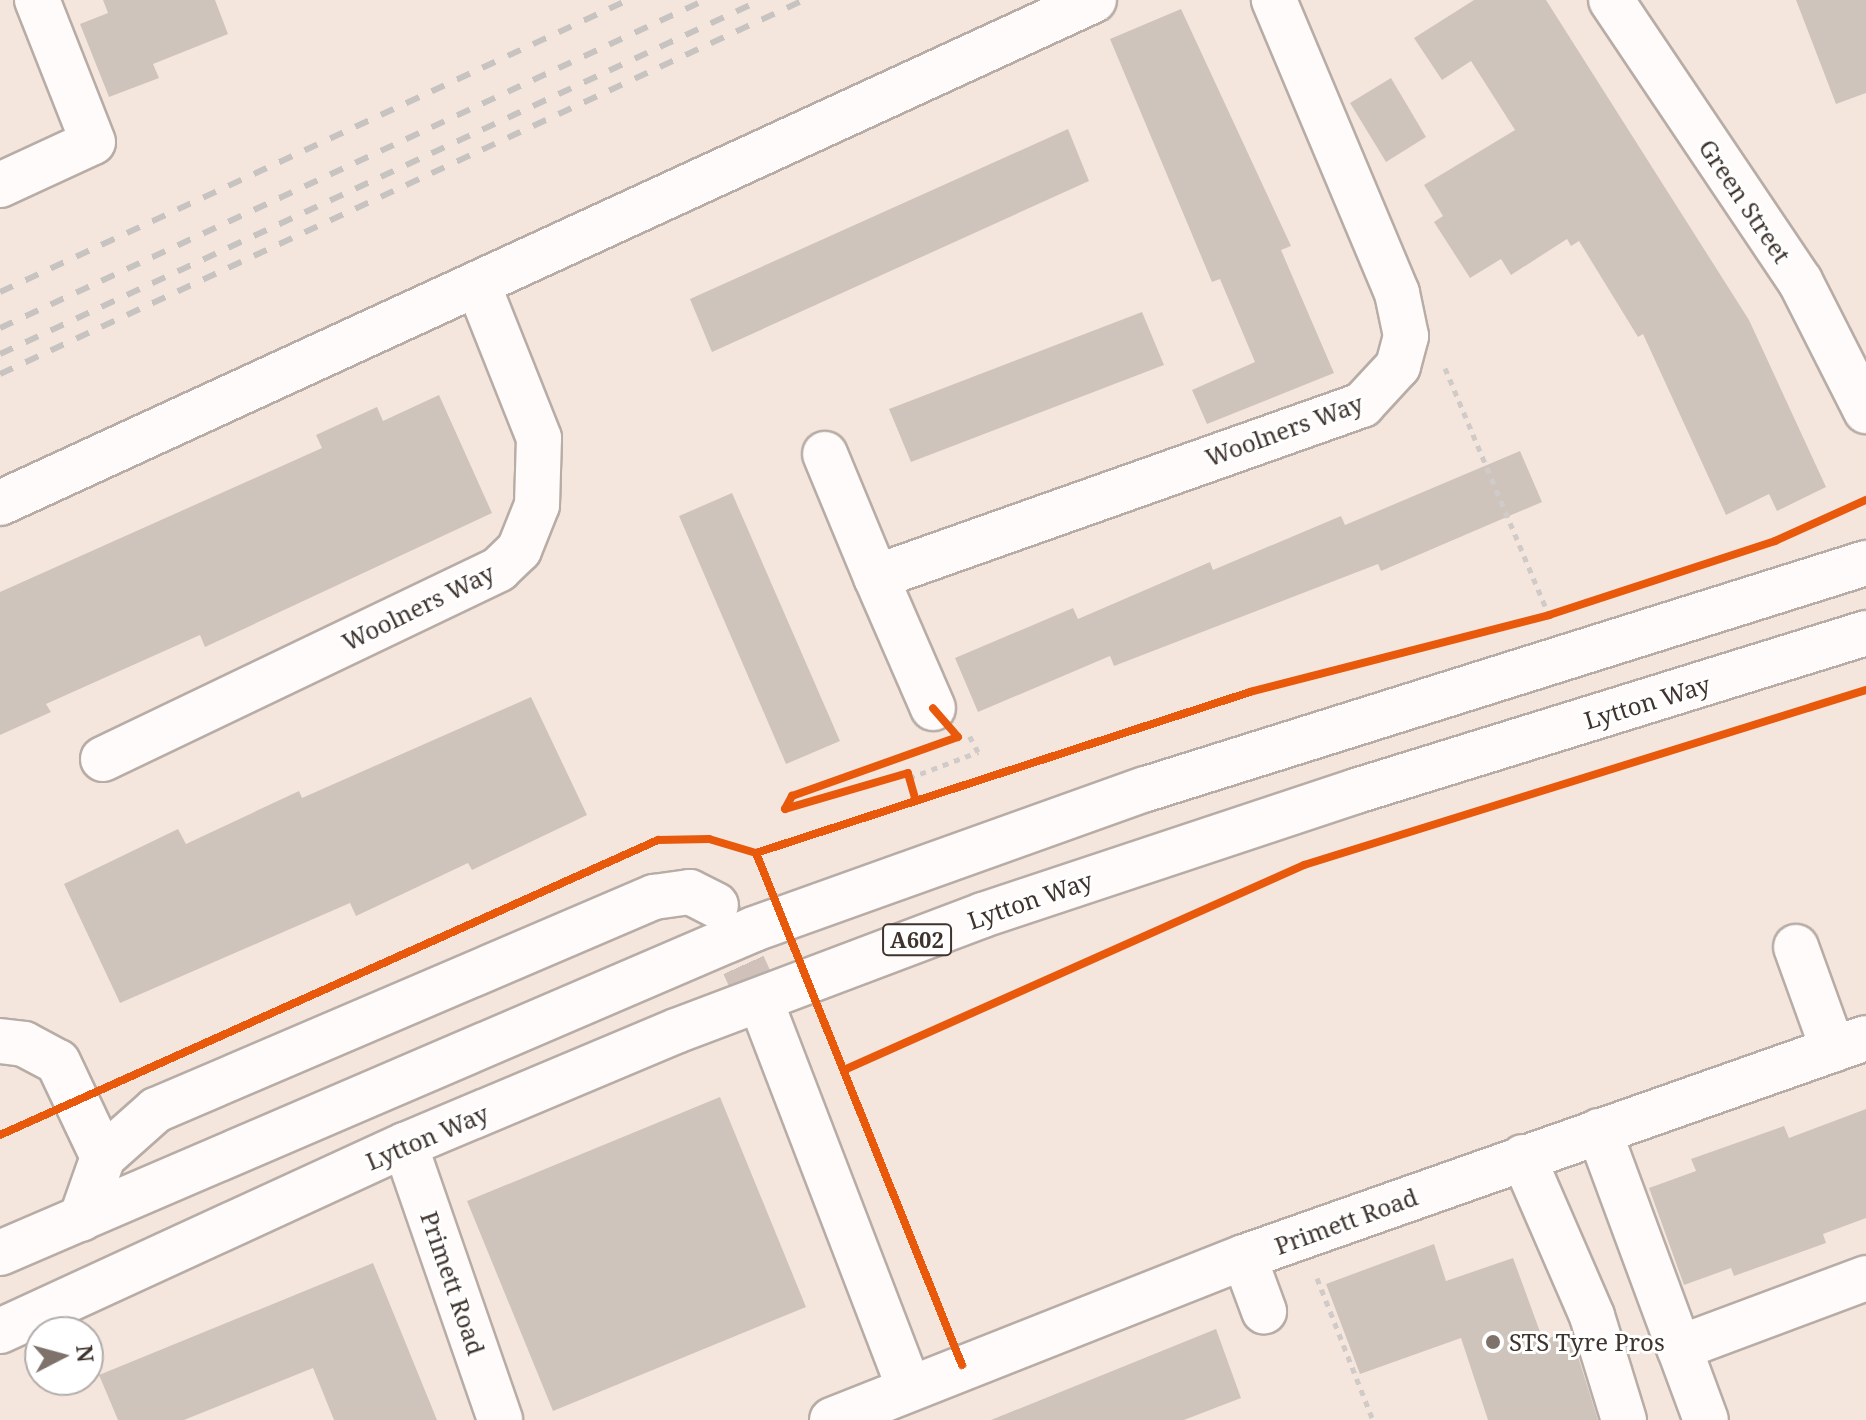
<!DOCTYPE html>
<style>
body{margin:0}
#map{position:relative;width:1866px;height:1420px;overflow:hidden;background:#f5e6dd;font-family:"Noto Serif",serif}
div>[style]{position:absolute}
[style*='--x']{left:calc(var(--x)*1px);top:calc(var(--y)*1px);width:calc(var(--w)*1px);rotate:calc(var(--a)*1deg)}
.building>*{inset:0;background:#cfc4bc}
.minor-tunnel>*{height:44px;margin-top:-22px;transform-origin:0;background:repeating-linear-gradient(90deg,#d0c2ba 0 44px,transparent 0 66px)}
.path>*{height:5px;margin-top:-2.5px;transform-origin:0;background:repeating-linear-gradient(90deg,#d0cbc8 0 6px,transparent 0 12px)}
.roads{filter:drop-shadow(2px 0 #b8ada6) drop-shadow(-2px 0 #b8ada6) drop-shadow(0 2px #b8ada6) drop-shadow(0 -2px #b8ada6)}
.minor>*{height:44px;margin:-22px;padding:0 22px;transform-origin:22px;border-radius:22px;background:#fefbfa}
.major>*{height:44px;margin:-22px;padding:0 22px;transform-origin:22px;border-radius:22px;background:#fefbfa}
.rail>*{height:6px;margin-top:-3px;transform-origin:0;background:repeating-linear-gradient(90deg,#c7c3c1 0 14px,transparent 0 28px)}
.cycleway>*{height:8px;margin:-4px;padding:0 4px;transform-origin:4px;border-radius:4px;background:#e8590c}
.dots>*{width:22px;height:22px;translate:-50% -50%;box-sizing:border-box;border:4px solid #fff;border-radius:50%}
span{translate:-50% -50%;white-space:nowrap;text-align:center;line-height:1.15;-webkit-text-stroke:6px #fff;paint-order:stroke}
.shield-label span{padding:2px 6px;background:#fff;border:2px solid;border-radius:6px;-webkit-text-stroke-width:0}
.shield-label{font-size:22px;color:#3e332d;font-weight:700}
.street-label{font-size:24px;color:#3e332d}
.poi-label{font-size:24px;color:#3e332d}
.left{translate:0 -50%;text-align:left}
.north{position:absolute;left:24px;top:1316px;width:80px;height:80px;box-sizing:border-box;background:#fff;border:2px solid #b2adab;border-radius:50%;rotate:84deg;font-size:22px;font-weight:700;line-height:32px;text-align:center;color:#3e332d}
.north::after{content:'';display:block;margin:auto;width:28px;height:36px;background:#7e726b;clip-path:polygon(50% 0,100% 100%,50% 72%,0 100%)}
</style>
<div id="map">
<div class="building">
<i style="clip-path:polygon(103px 0,215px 0,228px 34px,153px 64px,159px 78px,109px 97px,80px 24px,108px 13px)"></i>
<i style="clip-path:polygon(1474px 0,1546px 0,1749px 320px,1826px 487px,1777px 511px,1769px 494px,1726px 515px,1643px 334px,1638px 337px,1579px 241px,1571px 246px,1567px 239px,1511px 275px,1501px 259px,1470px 278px,1434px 222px,1443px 216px,1424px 185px,1515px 130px,1471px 61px,1442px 80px,1414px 38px)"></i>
<i style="clip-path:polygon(1796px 0,1866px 0,1866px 93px,1836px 104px)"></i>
<i style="clip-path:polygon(1181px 9px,1291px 246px,1281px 250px,1334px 373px,1207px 424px,1192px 390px,1255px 362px,1220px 279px,1212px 282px,1110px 39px)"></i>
<i style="clip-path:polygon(1391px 78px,1426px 137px,1386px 162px,1350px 103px)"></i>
<i style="clip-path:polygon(1068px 129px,1089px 181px,712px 352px,690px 299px)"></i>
<i style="clip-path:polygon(1142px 312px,1164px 365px,911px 462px,889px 409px)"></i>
<i style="clip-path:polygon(439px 395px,492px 513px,205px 647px,200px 635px,46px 704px,51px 712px,0 735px,0 592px,322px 448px,316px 435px,377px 407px,383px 421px)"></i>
<i style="clip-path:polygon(1520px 451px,1542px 502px,1381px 571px,1378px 564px,1114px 666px,1110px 656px,978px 712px,955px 658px,1073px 608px,1078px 619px,1210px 562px,1213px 570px,1341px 516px,1345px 525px)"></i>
<i style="clip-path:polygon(732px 493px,840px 741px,786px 764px,679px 516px)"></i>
<i style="clip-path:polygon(531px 697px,587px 815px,472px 870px,468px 863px,356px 916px,350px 903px,120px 1003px,64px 884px,178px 829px,186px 844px,299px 791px,302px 798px)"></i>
<i style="clip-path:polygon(720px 1097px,806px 1307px,553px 1411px,467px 1201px)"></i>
<i style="clip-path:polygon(1866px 1109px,1866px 1218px,1823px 1234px,1826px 1243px,1734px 1276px,1731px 1268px,1684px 1285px,1649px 1188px,1696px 1171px,1691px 1159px,1784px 1126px,1789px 1138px)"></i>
<i style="clip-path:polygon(1434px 1244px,1446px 1281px,1513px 1258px,1543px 1340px,1570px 1331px,1598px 1420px,1488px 1420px,1461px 1338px,1360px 1374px,1326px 1284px)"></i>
<i style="clip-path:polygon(373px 1263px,437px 1420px,334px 1420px,313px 1368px,184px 1420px,118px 1420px,99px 1375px)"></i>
<i style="clip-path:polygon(1216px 1329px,1241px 1398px,1184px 1420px,991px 1420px)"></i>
</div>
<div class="minor-tunnel">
<i style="--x:716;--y:905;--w:115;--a:65.4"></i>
</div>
<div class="path">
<i style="--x:1445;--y:368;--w:268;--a:67.2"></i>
<i style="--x:909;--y:778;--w:74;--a:-20.6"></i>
<i style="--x:978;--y:752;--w:19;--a:-118"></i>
<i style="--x:1317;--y:1278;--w:153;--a:68.5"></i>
</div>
<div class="roads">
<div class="minor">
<i style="--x:1611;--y:0;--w:339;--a:56.1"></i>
<i style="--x:1800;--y:281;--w:146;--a:63.1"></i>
<i style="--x:0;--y:185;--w:102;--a:-24.8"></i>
<i style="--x:93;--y:142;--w:153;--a:-111.5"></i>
<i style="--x:825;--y:454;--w:133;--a:67.5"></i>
<i style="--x:0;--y:503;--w:1204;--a:-24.69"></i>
<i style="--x:933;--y:708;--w:143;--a:-113.5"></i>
<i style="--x:876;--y:577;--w:516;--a:-19.49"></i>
<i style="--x:1362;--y:405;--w:53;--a:-47.3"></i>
<i style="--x:1398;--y:366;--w:31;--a:-75"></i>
<i style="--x:1406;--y:336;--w:44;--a:-101.8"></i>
<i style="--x:1397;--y:293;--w:318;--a:-112.8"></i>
<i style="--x:103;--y:759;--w:439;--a:-25.6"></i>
<i style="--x:499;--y:569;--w:28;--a:-44"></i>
<i style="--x:519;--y:550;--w:48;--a:-68.2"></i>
<i style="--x:537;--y:505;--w:67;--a:-88.3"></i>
<i style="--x:539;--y:438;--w:165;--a:-111.7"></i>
<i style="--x:1796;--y:947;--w:109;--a:70.1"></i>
<i style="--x:764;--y:1010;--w:404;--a:69"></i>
<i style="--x:0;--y:1041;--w:24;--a:7"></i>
<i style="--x:24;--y:1044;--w:38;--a:28"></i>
<i style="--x:58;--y:1062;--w:105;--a:64.7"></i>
<i style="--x:1599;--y:1131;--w:308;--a:69.7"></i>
<i style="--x:405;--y:1145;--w:291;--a:70.9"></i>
<i style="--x:1523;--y:1157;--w:173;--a:66.5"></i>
<i style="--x:1592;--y:1316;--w:109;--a:72.9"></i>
<i style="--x:81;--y:1219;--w:66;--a:-70.5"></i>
<i style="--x:103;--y:1157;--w:71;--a:-41.6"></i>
<i style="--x:156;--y:1110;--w:542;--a:-23.16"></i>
<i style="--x:654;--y:897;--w:36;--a:-8"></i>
<i style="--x:690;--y:892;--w:29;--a:27"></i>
<i style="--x:1244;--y:1257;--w:58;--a:69.7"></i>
<i style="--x:1679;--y:1348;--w:200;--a:-20.5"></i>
<i style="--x:832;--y:1420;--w:443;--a:-21.6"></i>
<i style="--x:1244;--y:1257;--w:659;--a:-19.4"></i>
</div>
<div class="major">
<i style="--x:0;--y:1253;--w:821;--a:-23.25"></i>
<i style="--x:754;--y:929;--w:416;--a:-19.7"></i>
<i style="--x:1146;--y:789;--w:755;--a:-17.43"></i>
<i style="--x:0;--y:1331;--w:446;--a:-24.7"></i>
<i style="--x:405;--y:1145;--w:294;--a:-22.8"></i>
<i style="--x:676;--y:1031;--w:328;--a:-20.7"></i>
<i style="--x:983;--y:915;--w:393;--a:-18.4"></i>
<i style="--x:1356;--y:791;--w:534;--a:-17.21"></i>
</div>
</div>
<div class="rail">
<i style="--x:0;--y:292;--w:693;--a:-24.94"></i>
<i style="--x:0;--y:328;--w:778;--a:-24.95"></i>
<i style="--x:0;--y:354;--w:839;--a:-24.95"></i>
<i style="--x:0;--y:374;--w:887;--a:-24.95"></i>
</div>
<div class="cycleway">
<i style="--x:915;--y:798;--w:26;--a:-106"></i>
<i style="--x:908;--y:773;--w:128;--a:163.7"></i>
<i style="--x:785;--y:809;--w:15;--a:-62"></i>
<i style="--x:792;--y:796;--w:176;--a:-19.6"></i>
<i style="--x:958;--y:737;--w:38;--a:-131"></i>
<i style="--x:756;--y:853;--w:552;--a:68.08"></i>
<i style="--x:844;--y:1070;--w:504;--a:-24.02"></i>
<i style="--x:1304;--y:865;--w:589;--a:-17.3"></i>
<i style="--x:0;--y:1135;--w:721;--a:-24.15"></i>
<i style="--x:658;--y:840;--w:51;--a:-1.1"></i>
<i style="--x:709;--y:839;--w:49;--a:16.6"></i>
<i style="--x:756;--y:853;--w:520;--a:-18.05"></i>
<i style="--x:1250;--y:692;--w:309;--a:-14.4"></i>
<i style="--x:1549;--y:615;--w:238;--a:-18.1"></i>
<i style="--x:1775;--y:541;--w:100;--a:-24.3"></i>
</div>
<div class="dots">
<i style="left:1493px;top:1342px;background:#7e726b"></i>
</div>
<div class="shield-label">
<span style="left:917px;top:940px">A602</span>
</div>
<div class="street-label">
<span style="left:1745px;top:201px;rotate:56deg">Green Street</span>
<span style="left:1284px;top:430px;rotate:-20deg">Woolners Way</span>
<span style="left:418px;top:607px;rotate:-26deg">Woolners Way</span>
<span style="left:1647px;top:702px;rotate:-17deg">Lytton Way</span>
<span style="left:1030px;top:900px;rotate:-19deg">Lytton Way</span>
<span style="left:427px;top:1137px;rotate:-23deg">Lytton Way</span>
<span style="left:1346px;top:1221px;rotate:-20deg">Primett Road</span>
<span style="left:453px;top:1283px;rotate:71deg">Primett Road</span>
</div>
<div class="poi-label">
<span class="left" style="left:1509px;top:1342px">STS Tyre Pros</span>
</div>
<div class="north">N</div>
</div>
